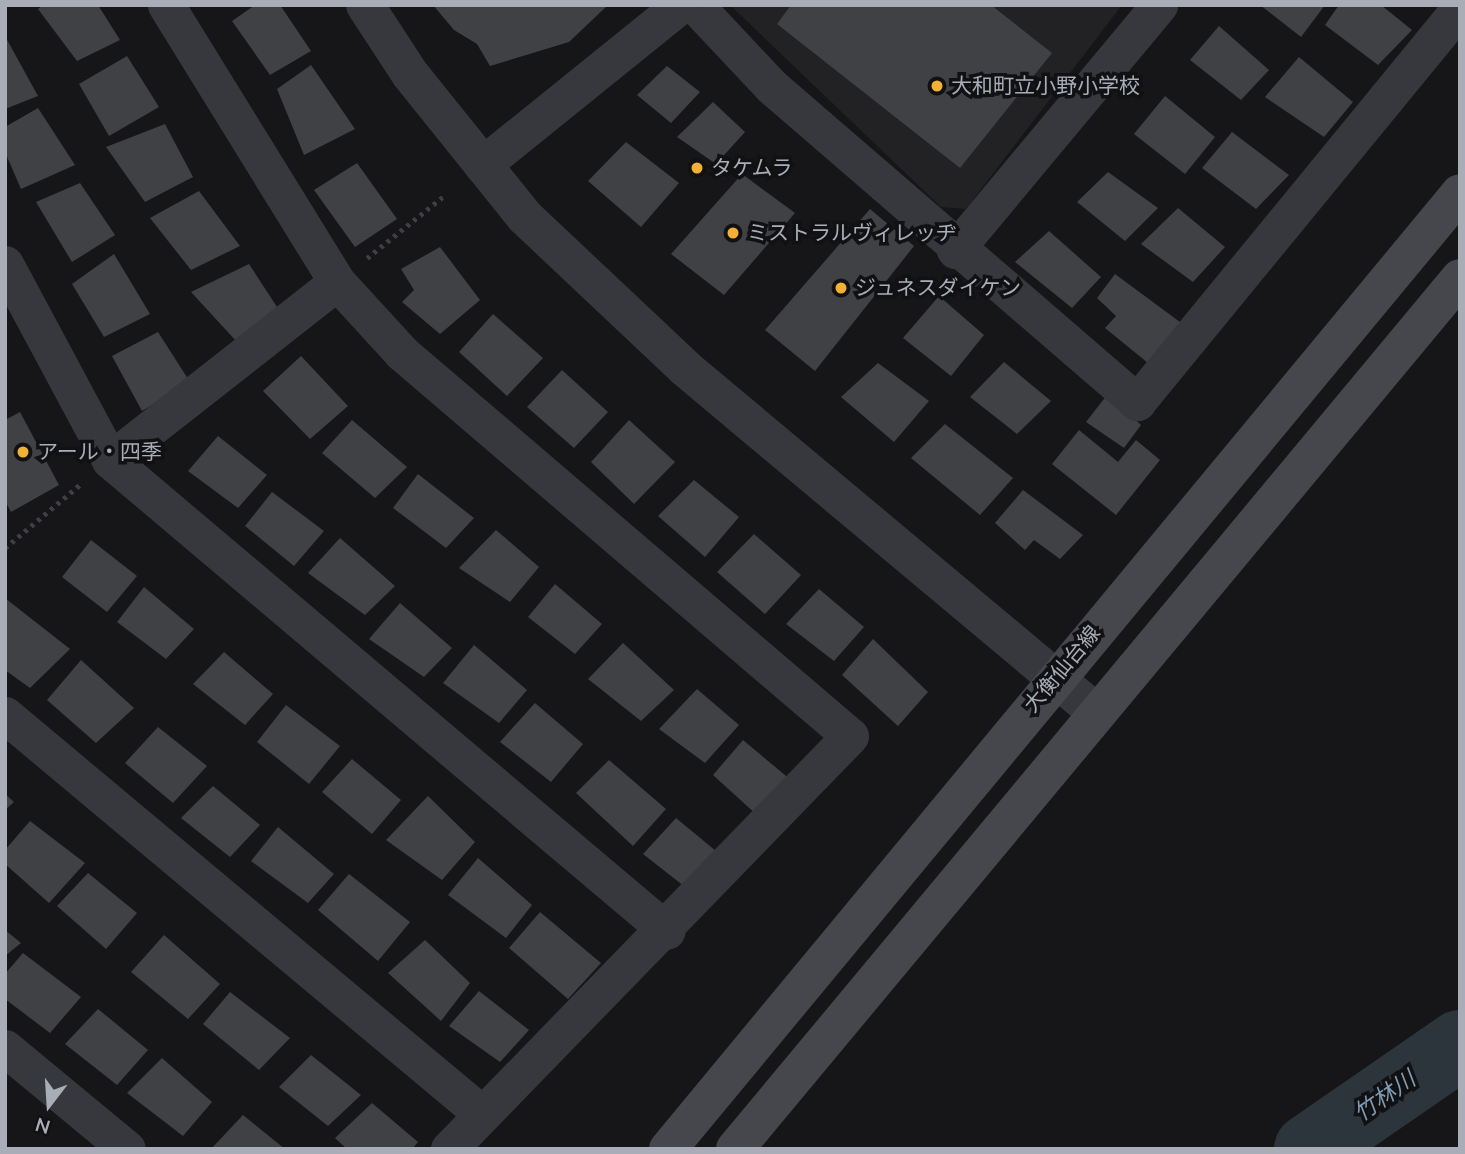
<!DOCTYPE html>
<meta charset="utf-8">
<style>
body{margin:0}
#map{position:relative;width:1465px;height:1154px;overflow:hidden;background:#161618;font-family:"Nunito Sans","Noto Sans JP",sans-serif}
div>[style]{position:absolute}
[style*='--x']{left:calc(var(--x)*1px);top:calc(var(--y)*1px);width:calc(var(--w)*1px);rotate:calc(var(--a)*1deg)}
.built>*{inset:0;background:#222225}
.river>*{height:70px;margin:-35px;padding:0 35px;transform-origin:35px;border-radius:35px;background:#2c353c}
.building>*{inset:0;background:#404145}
.path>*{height:4.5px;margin-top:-2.25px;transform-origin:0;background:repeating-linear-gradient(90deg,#3d3f44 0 3.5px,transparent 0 8.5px)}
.minor>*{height:37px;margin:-18.5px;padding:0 18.5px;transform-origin:18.5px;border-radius:18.5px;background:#37383d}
.tertiary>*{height:38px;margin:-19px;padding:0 19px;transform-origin:19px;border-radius:19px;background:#37383d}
.secondary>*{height:38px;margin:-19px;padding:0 19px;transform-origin:19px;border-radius:19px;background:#45474d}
.dots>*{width:19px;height:19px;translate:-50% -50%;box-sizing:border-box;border:4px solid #111113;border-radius:50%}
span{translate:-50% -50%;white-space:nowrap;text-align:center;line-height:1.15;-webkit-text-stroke:7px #111113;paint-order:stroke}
.poi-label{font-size:21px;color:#a8adb8}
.left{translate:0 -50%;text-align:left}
.street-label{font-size:21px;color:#a8adb8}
.water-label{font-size:23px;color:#7f9bb3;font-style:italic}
.frame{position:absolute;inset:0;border:7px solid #a8adb8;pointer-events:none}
.north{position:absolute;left:14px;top:1070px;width:70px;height:70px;-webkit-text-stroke:5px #111113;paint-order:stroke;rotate:197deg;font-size:19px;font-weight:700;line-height:28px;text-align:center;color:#a8adb8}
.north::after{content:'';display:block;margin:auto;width:24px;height:32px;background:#a8adb8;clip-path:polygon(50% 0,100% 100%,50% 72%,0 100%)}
</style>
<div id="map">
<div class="built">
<i style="clip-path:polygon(730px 5px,1122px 5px,966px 209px,941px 207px)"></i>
</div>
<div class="river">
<i style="--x:1309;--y:1149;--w:183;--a:-34.6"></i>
</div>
<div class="building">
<i style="clip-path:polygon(43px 5px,98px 5px,120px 40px,77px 61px,38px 9px)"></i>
<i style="clip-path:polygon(255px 5px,280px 5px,311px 51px,270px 75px,232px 21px)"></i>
<i style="clip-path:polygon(433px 5px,608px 5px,569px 42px,490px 66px,477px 44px,454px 30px)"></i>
<i style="clip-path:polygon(791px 5px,991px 5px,1052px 53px,960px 168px,777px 24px)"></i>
<i style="clip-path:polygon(1260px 5px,1325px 5px,1301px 37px)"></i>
<i style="clip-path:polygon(1339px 5px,1381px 5px,1412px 30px,1378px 65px,1325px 25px)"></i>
<i style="clip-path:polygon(1219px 26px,1269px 70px,1241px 100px,1190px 60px)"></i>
<i style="clip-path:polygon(5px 36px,38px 96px,5px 109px)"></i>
<i style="clip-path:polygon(127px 56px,159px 107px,109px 136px,79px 84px)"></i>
<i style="clip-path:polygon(1299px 57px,1353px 102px,1324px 137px,1265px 97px)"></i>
<i style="clip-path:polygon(311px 65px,355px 129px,304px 155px,277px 89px)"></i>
<i style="clip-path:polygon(667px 66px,700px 92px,671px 123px,637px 95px)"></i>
<i style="clip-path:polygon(1165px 96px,1215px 137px,1185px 174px,1134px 134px)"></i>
<i style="clip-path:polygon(713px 102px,745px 132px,716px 164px,677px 137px)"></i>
<i style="clip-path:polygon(38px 108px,75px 165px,21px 189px,5px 152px,5px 127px)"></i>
<i style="clip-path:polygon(165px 124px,193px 177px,145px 202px,106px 147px)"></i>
<i style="clip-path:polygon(1232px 132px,1289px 175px,1256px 209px,1202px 168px)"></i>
<i style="clip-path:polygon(626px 142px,679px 183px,641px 227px,588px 181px)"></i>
<i style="clip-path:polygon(357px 163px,397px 219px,355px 247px,314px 190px)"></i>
<i style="clip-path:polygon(1108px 172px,1158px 208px,1125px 241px,1077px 202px)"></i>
<i style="clip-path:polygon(742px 174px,795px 213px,724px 295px,671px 254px)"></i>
<i style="clip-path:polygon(80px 183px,115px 235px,72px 262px,36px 202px)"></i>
<i style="clip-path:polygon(199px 191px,240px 246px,191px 270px,150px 218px)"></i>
<i style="clip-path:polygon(1178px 208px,1225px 247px,1193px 282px,1141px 244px)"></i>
<i style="clip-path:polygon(870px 209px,914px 246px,815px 371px,765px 330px)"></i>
<i style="clip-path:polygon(1049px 231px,1101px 277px,1072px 308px,1015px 262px)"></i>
<i style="clip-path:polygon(440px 247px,480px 300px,440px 334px,402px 302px,414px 290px,401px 269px)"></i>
<i style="clip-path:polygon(114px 254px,150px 314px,104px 337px,72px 284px)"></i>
<i style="clip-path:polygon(249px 264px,279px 310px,237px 342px,191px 292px)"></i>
<i style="clip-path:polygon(1115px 274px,1184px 325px,1148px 363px,1105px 328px,1116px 316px,1097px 298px)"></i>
<i style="clip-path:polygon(939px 296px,984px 335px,951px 376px,903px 338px)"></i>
<i style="clip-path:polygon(493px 314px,543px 358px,507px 396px,459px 352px)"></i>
<i style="clip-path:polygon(158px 332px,190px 382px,142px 411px,112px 356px)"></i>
<i style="clip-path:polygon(301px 356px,348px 406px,310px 439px,263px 391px)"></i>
<i style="clip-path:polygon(1004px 362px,1051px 401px,1017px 434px,970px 397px)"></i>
<i style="clip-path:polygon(878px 363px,929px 401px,894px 442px,841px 397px)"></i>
<i style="clip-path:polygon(562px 370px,608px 412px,574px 448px,527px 407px)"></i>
<i style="clip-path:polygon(1107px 395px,1141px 425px,1124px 448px,1086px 422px)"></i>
<i style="clip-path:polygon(20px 412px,59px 485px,11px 512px,5px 501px,5px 420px)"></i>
<i style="clip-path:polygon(352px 420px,407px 467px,375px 498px,322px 453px)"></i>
<i style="clip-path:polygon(629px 420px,675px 462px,634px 504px,591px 462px)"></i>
<i style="clip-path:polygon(945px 424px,1013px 478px,980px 515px,911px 458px)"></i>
<i style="clip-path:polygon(1079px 430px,1118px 462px,1136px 440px,1160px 460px,1116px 515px,1052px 464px)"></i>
<i style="clip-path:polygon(218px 436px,267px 475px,238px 508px,188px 471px)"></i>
<i style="clip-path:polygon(418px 474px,474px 518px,446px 548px,393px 508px)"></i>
<i style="clip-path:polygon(694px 480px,739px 517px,705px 557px,658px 516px)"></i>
<i style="clip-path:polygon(1023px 490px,1083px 535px,1060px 559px,1034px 540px,1025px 550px,995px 523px)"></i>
<i style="clip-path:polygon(272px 492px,324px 531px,294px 566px,245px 526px)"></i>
<i style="clip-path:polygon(496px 530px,539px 567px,510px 602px,459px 568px)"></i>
<i style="clip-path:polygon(754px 534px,801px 575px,765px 614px,717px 572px)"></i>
<i style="clip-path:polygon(340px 538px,395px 586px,365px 615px,308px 573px)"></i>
<i style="clip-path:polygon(91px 540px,137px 576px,107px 612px,62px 577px)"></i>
<i style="clip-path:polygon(555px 584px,602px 624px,575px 654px,528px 617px)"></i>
<i style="clip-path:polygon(144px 587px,194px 629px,166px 659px,117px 622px)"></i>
<i style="clip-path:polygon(819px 589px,864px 627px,834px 661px,786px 624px)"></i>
<i style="clip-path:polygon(5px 598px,70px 649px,30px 688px,5px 670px)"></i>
<i style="clip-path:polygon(400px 603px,452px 648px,424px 677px,369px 639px)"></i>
<i style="clip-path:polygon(873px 639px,928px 692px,898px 726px,842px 675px)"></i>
<i style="clip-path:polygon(623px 643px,674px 690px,641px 721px,588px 679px)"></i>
<i style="clip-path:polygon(474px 645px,527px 690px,499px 723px,443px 683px)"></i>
<i style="clip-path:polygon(224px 652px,273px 694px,245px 725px,193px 684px)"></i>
<i style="clip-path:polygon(81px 660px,134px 708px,96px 743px,47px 700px)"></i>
<i style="clip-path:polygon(697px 689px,739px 725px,705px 763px,659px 729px)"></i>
<i style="clip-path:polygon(535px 703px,583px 744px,551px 782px,500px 742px)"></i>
<i style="clip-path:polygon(286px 705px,340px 746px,309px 784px,257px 742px)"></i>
<i style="clip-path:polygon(158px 727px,207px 766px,173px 803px,125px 763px)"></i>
<i style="clip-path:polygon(743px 740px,792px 781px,758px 816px,713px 775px)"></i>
<i style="clip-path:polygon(352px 759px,401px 800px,372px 834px,322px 792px)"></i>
<i style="clip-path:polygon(609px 760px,666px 809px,633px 846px,576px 793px)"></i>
<i style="clip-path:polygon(213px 786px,260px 825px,230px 857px,181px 818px)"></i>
<i style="clip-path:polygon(5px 794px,14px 802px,5px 810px)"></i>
<i style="clip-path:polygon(428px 796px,475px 842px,442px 880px,386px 840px)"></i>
<i style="clip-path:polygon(676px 818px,722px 856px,689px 890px,643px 854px)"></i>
<i style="clip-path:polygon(30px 821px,85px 863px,49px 903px,5px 864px,5px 850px)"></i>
<i style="clip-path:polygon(278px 827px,334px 874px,308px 903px,251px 861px)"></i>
<i style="clip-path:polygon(478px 858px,532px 905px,506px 938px,448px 895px)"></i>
<i style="clip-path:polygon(88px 873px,137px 913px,106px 949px,57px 906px)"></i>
<i style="clip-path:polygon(349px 874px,410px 922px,378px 961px,318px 910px)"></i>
<i style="clip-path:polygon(540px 912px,601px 963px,568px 999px,509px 948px)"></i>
<i style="clip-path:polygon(5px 930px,21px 943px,5px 956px)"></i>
<i style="clip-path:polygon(164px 935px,220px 984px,188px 1019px,131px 972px)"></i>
<i style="clip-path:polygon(425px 940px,470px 983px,441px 1021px,388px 973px)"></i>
<i style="clip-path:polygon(23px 953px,81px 997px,50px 1033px,5px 999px,5px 974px)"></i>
<i style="clip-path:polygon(479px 991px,529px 1030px,500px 1062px,449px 1026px)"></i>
<i style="clip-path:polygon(230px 992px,290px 1038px,259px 1070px,203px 1024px)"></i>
<i style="clip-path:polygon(98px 1009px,148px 1050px,117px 1085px,65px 1044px)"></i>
<i style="clip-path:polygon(311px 1055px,361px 1095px,328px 1126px,279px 1087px)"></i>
<i style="clip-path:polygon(162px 1058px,212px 1102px,183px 1136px,127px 1093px)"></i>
<i style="clip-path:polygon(372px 1103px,418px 1142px,412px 1149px,347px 1149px,335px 1138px)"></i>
<i style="clip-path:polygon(243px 1115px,285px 1149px,211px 1149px)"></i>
</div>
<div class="path">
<i style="--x:367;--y:258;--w:100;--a:-38.9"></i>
<i style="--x:5;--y:548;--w:101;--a:-40.2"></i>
</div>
<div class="minor">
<i style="--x:166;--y:5;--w:326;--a:58.3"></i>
<i style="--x:337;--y:282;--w:96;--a:47.5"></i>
<i style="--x:402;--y:353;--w:589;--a:40.53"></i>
<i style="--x:850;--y:736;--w:576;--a:134.16"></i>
<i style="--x:695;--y:5;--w:111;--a:46.8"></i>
<i style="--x:771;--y:86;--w:484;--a:40.8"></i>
<i style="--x:1137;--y:402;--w:509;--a:-50.66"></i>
<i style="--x:482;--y:165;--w:255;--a:-38.9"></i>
<i style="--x:955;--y:250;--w:319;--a:-50.2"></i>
<i style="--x:5;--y:264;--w:222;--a:61.8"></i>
<i style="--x:110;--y:460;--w:729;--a:40.22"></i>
<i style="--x:110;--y:460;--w:288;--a:-38.1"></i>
<i style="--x:5;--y:715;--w:622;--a:39.91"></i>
<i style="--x:5;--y:1048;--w:158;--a:39.6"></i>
</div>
<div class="tertiary">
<i style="--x:365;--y:5;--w:82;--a:56.9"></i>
<i style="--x:410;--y:74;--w:184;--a:51.2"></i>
<i style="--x:525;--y:217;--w:220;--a:43.3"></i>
<i style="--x:685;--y:368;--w:537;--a:39.94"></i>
</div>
<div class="secondary">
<i style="--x:668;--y:1149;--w:1241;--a:-50.36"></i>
<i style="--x:735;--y:1149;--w:1133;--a:-50.23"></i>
</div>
<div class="dots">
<i style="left:937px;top:86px;background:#f2b134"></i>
<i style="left:697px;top:168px;background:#f2b134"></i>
<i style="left:733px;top:233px;background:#f2b134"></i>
<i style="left:841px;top:288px;background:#f2b134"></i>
<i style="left:23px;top:452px;background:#f2b134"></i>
</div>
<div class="poi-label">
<span class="left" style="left:951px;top:86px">大和町立小野小学校</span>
<span class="left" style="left:711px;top:168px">タケムラ</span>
<span class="left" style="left:747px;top:233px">ミストラルヴィレッヂ</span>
<span class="left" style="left:855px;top:288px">ジュネスダイケン</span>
<span class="left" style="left:37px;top:452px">アール・四季</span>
</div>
<div class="street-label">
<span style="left:1062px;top:669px;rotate:-50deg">大衡仙台線</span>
</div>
<div class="water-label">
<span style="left:1385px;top:1097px;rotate:-35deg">竹林川</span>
</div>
<div class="frame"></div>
<div class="north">N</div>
</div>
